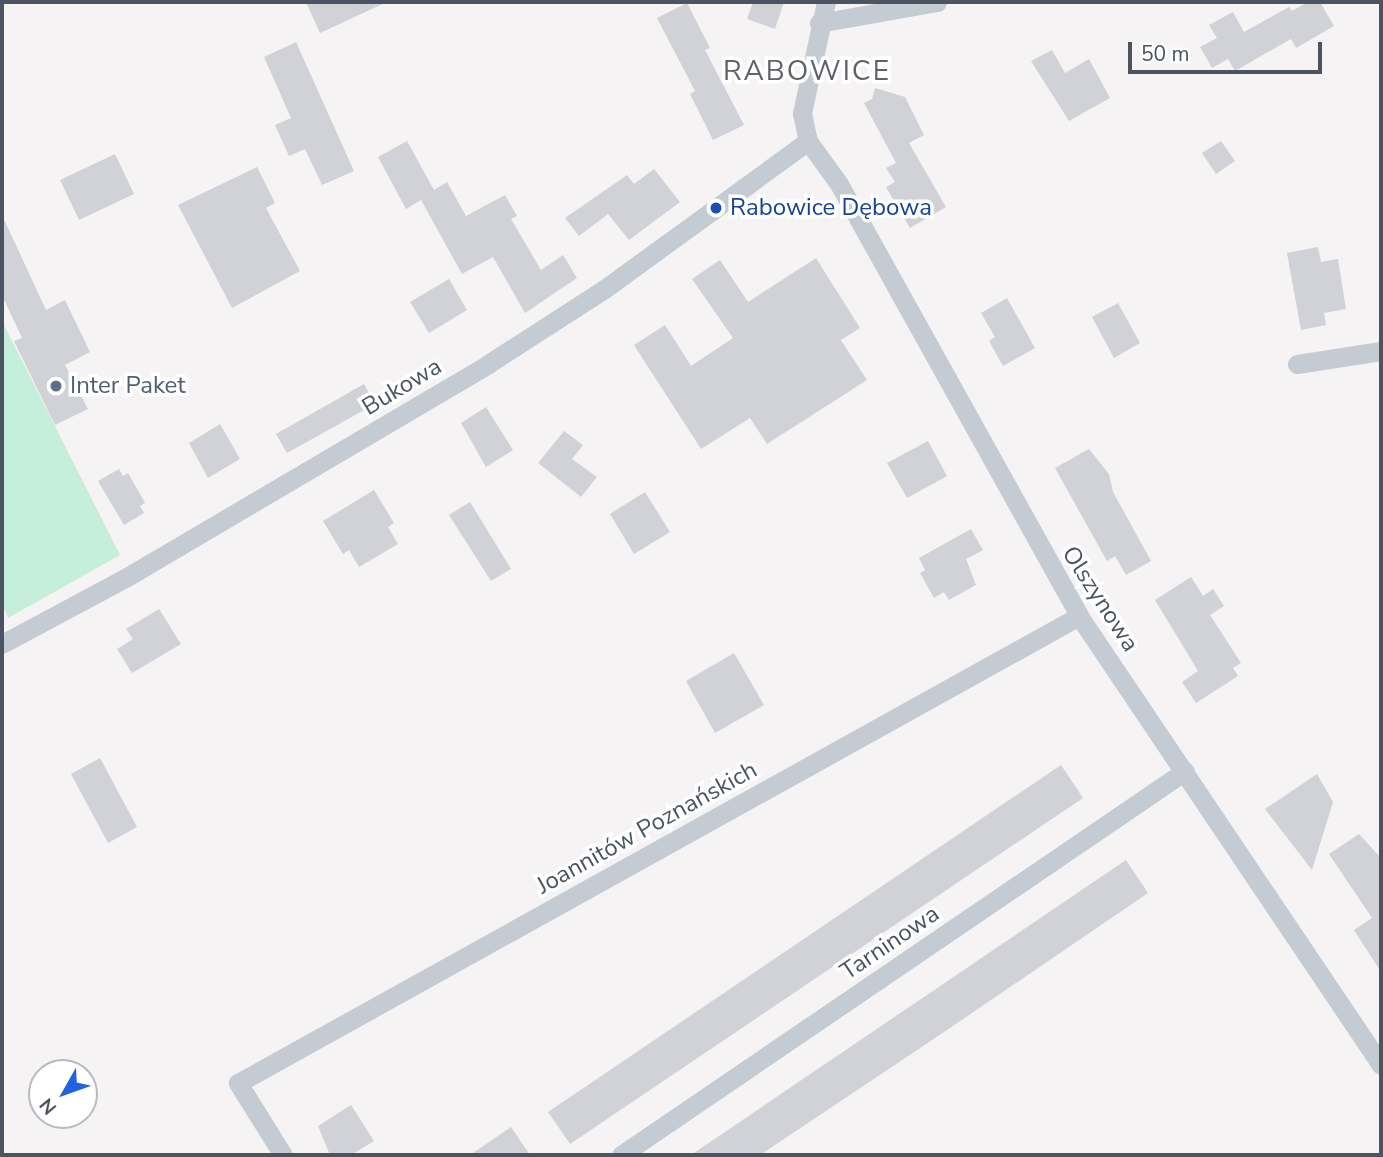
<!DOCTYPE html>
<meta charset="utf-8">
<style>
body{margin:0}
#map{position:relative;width:1383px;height:1157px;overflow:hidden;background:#f5f3f3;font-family:"Nunito Sans",sans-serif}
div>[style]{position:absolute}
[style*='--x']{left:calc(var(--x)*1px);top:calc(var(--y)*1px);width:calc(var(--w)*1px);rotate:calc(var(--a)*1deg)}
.green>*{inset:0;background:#c5efda}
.building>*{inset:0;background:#d0d2d7}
.street>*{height:19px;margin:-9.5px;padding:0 9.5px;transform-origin:9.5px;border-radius:9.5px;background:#c4cbd3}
.dots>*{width:19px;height:19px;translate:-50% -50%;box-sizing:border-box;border:4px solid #fff;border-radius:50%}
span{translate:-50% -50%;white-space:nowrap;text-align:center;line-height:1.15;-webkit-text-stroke:7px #fff;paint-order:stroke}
.transit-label{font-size:24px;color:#164399}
.left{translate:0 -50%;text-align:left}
.service-label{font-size:24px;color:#4e5e75}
.street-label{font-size:24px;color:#4b5460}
.quarter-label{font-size:28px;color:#5f6268;letter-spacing:2px}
.frame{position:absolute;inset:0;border:4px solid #4b5460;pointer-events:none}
.north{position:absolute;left:28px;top:1059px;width:70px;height:70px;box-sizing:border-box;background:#fff;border:2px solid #b7bbbf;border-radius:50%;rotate:230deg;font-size:19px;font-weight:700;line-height:28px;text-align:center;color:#4b5460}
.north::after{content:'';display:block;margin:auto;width:24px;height:32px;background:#2261e0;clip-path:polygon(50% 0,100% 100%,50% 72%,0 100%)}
.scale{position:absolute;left:1128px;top:42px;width:194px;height:32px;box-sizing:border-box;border:4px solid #4b5460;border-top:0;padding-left:9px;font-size:21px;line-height:24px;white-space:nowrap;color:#4b5460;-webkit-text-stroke:5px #fff;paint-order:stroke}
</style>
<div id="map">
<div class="green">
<i style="clip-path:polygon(2px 321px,120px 555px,8px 618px,2px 604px)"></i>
</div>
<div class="building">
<i style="clip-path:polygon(306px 2px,387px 2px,320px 33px)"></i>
<i style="clip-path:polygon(753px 2px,784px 2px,775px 29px,747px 19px)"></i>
<i style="clip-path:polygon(1308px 2px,1320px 2px,1334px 26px,1296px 48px,1291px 39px,1235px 71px,1228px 59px,1212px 68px,1200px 47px,1217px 38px,1209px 25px,1233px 12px,1244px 32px,1289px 7px,1292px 11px)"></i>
<i style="clip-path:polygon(687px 3px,710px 48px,705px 50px,744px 125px,713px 140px,690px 94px,695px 91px,657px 18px)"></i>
<i style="clip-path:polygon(296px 42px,354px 171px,322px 185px,305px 149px,289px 156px,275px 125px,291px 118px,264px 57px)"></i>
<i style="clip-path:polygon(1052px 50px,1065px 73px,1089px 59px,1110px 98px,1069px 121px,1031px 61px)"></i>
<i style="clip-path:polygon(875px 88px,905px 97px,924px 135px,909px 143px,946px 207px,910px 228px,886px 187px,895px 182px,886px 168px,896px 163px,864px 103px,872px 99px)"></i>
<i style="clip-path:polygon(407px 141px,434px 190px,447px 182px,466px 216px,505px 195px,517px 216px,511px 219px,541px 270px,563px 255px,577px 278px,525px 313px,493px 257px,462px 274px,421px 200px,406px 209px,378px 157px)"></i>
<i style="clip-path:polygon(1221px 141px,1235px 161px,1216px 174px,1202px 153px)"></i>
<i style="clip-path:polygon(115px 154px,134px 194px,79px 220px,60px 180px)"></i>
<i style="clip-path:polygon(257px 167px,275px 203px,266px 208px,300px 271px,232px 308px,178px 205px)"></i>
<i style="clip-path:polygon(654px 169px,680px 202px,629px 240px,608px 214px,579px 236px,565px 218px,627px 175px,634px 184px)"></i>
<i style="clip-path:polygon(2px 215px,46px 310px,65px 300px,90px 352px,65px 365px,88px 409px,55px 425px,14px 341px,22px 338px,2px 295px)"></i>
<i style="clip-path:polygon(1318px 247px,1321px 262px,1338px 259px,1346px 309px,1324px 313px,1326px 325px,1301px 330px,1287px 253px)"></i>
<i style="clip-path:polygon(816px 258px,860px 328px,841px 340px,867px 380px,767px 444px,750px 418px,701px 449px,634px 345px,665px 325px,691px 366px,733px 338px,692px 279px,720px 260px,748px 302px)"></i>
<i style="clip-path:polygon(449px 279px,467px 310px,429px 333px,410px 302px)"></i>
<i style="clip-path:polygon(1007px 298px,1035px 348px,1003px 366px,989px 341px,995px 337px,981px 313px)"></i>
<i style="clip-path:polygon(1118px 303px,1140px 343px,1114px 358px,1092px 317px)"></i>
<i style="clip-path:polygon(364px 384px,375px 404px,287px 453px,276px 434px)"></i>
<i style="clip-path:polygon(486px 407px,513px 450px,486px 467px,461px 423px)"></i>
<i style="clip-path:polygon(220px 424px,240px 459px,208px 478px,189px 443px)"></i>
<i style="clip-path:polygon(564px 431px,583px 445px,572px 459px,597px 477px,581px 497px,538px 463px)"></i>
<i style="clip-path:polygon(928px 441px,947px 476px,907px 498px,887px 463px)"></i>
<i style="clip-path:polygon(1089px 449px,1109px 474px,1113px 492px,1151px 561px,1126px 575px,1115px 556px,1107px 561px,1055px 468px)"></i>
<i style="clip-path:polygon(119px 469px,123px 476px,128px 473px,145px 503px,140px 506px,144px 513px,124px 525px,98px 481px)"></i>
<i style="clip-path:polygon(374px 490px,394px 523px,388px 527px,398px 544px,359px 567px,349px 550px,343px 554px,323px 521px)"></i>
<i style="clip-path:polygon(645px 492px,670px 532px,634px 554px,610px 514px)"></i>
<i style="clip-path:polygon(470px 502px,511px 569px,491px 581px,449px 515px)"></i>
<i style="clip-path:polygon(971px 529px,983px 550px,966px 559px,976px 585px,949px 600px,944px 592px,934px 598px,920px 573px,925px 570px,919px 558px)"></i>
<i style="clip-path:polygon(1191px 577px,1203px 596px,1213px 589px,1224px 606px,1210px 615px,1241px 663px,1233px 668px,1238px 676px,1196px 703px,1182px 682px,1198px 671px,1155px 600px)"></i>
<i style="clip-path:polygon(159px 609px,181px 644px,132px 673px,117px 649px,133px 639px,126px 629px)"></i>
<i style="clip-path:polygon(734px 653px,764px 705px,715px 733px,686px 681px)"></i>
<i style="clip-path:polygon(100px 758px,137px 827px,108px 843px,71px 774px)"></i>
<i style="clip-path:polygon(1061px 765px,1083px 798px,570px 1144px,548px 1112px)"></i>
<i style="clip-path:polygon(1317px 774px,1333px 802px,1312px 870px,1265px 809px)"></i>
<i style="clip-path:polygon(1359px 834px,1381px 858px,1381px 972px,1354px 930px,1372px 918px,1329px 854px)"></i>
<i style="clip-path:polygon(1126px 860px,1148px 893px,947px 1030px,760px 1155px,691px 1155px)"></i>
<i style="clip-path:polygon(351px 1105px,374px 1141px,351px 1155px,330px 1155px,318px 1126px)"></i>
<i style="clip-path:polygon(511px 1127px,530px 1155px,470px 1155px)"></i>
</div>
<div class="street">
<i style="--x:826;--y:2;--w:114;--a:102.2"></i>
<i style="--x:802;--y:113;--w:29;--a:78"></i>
<i style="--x:808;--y:141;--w:53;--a:54.2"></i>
<i style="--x:839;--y:184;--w:494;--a:60.9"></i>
<i style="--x:1079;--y:616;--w:541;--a:56.07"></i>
<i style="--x:819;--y:23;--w:120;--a:-10.1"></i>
<i style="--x:1297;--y:364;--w:85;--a:-8.8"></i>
<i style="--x:2;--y:644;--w:142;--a:-28.2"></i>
<i style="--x:127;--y:577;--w:419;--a:-30.5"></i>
<i style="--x:488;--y:364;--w:137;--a:-32.8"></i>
<i style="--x:603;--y:290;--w:253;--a:-36"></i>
<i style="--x:283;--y:1155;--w:85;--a:-122"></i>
<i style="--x:238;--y:1083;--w:962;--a:-29.04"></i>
<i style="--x:621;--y:1155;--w:682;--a:-34.25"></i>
</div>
<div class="dots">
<i style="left:716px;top:208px;background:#1a4fb4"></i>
<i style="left:56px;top:386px;background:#5c6f8a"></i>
</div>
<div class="transit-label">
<span class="left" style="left:730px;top:208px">Rabowice Dębowa</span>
</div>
<div class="service-label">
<span class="left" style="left:70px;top:386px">Inter Paket</span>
</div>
<div class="street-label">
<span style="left:402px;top:387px;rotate:-31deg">Bukowa</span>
<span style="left:1100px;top:599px;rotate:57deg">Olszynowa</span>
<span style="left:647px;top:828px;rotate:-29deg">Joannitów Poznańskich</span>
<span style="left:890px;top:943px;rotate:-34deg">Tarninowa</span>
</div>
<div class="quarter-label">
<span style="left:807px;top:71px">RABOWICE</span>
</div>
<div class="frame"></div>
<div class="north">N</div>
<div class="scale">50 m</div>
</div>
